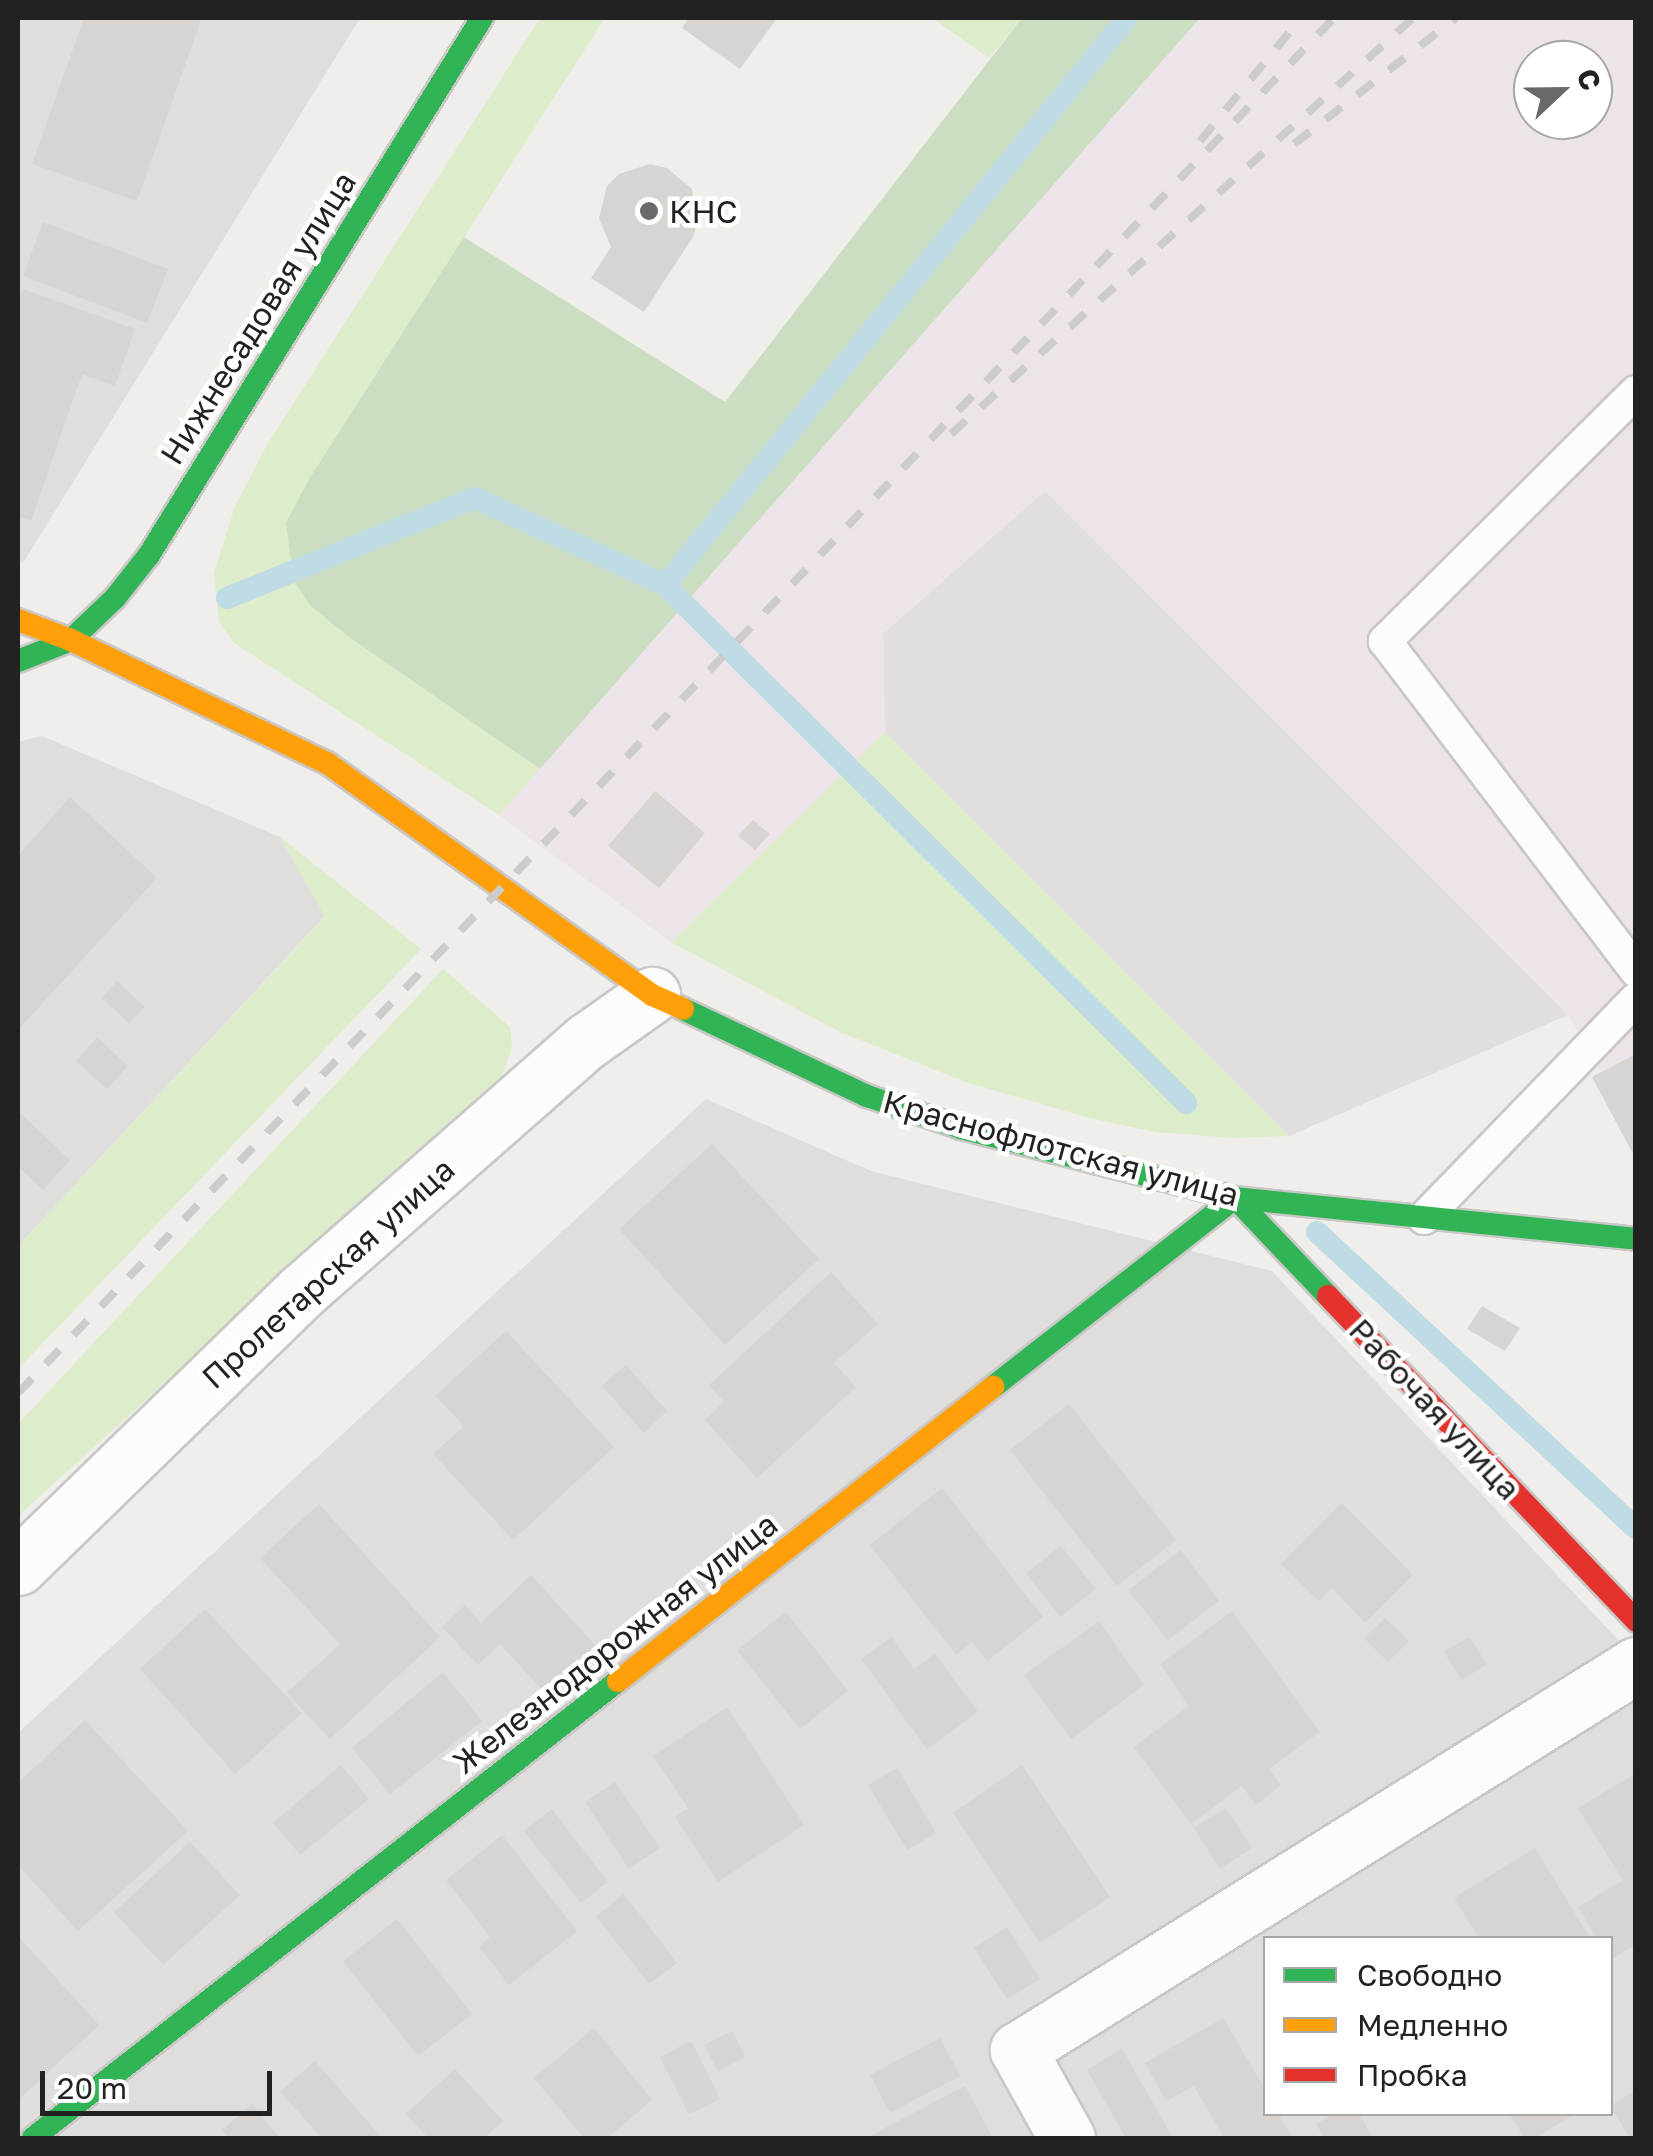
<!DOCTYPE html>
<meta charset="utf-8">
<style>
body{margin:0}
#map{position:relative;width:1653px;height:2156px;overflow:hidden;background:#f0eeeb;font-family:"Golos Text",sans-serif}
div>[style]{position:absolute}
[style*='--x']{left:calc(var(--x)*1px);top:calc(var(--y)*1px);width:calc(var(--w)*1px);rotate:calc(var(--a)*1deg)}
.residential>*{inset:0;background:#dfdedc}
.industrial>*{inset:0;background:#ede4e9}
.grass>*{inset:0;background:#ddeccb}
.forest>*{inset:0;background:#cbdec1}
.parking>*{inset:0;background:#e0dfde}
.stream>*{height:22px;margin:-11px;padding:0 11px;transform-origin:11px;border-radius:11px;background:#bfdbe3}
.building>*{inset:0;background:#d7d4d2}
.roads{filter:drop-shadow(2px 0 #c9c8c7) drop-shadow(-2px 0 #c9c8c7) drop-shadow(0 2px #c9c8c7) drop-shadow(0 -2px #c9c8c7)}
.lane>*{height:32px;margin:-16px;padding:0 16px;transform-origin:16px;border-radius:16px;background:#fdfcfc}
.street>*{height:55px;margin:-27.5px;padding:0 27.5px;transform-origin:27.5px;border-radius:27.5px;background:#fdfcfc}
.fast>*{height:22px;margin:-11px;padding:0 11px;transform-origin:11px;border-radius:11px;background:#30b455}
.slow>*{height:22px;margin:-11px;padding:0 11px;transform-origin:11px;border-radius:11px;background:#ff9f0a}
.jam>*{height:22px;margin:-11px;padding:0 11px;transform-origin:11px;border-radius:11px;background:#e5322d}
.rail>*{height:8px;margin-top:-4px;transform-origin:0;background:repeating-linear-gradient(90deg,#ccc 0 20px,transparent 0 40px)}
.dots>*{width:28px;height:28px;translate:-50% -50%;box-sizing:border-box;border:5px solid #fff;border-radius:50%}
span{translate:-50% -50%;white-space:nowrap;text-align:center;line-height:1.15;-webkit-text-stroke:9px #fff;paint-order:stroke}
.poi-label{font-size:32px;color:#222}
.left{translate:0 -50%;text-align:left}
.street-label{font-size:32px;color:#222}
.frame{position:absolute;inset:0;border:20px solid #222;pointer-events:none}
.legend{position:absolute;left:1263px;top:1936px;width:350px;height:180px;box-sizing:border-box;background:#fff;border:2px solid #a7a7a7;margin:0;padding:12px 18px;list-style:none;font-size:30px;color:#222}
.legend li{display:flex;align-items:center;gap:20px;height:50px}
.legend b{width:50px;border:2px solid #a7a7a7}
.north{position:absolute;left:1513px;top:40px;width:100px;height:100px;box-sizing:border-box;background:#fff;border:2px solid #a7a7a7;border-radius:50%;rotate:68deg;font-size:28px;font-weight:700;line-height:40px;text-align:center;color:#222}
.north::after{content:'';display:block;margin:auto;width:35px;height:45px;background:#6a6968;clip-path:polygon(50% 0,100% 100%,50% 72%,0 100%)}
.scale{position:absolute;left:40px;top:2071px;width:232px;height:45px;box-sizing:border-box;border:5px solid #222;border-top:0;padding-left:12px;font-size:30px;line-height:35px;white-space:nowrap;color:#222;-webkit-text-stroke:8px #fff;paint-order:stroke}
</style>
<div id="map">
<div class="residential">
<i style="clip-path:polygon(18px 18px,360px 18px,23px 563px,18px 561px)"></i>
<i style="clip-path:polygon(42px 736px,280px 837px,325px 916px,18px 1246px,18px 742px)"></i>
<i style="clip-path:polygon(evenodd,706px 1099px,871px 1171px,1272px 1271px,1635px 1658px,1635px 2138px,18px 2138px,18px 1733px,706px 1099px,1266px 1938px,1610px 1938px,1610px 2114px,1266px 2114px,1266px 1938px)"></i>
</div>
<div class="industrial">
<i style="clip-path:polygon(evenodd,1200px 18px,1635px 18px,1635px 1153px,1592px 1077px,1601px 1071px,1568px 1015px,1289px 1136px,885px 733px,671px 942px,499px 815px,1200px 18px,1533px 60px,1593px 60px,1593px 120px,1533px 120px,1533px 60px)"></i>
</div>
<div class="grass">
<i style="clip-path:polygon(540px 18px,605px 18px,309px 479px,311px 606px,346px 635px,540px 769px,499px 815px,234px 643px,219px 622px,214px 573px,235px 506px,268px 443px)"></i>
<i style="clip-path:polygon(932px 18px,1022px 18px,989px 58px)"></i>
<i style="clip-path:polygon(885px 732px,1289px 1136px,1233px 1138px,1156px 1132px,1093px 1119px,968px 1083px,840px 1032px,671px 942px)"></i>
<i style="clip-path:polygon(280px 837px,421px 949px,18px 1369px,18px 1246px,325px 917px)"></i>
<i style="clip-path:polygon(443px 969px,510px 1027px,512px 1048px,496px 1091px,424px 1148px,18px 1516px,18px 1424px)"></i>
</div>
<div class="forest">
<i style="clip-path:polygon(1022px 18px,1200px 18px,540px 769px,346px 635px,311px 606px,294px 582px,286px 523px,309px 479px,464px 237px,725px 402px)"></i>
</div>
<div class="parking">
<i style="clip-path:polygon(1045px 491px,1568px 1015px,1289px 1136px,885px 732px,883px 634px)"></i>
</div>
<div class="stream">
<i style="--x:665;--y:585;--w:731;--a:-50.83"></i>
<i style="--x:227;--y:598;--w:267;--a:-22"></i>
<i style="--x:475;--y:498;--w:209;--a:24.6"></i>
<i style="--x:665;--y:585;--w:735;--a:44.83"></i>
<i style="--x:1317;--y:1232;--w:435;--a:42.9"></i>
</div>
<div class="building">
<i style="clip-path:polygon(84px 18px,201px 20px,137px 201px,32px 164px)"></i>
<i style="clip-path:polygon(689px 18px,777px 18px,740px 69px,682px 28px)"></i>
<i style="clip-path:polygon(650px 164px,667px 168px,692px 189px,698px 221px,693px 237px,644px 312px,591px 278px,611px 247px,599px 218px,607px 186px,619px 174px)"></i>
<i style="clip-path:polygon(43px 222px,168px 269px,147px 323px,23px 276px)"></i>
<i style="clip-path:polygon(23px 289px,135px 329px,115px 386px,82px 374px,31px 521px,18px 516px,18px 304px)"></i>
<i style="clip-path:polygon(655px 791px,705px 833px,659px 888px,608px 846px)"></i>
<i style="clip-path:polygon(70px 797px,157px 878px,18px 1030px,18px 856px)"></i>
<i style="clip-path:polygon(753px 820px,770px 834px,755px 850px,738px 836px)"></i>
<i style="clip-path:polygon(117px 981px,145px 1007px,129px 1023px,102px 998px)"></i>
<i style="clip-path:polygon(97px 1037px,128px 1066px,107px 1089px,76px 1061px)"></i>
<i style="clip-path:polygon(1636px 1054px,1636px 1150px,1632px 1152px,1592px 1077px)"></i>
<i style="clip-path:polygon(18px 1111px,70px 1160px,43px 1190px,18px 1166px)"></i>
<i style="clip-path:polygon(712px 1144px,819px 1259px,725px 1345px,619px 1229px)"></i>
<i style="clip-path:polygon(831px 1272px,878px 1324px,834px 1363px,856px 1387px,757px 1478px,705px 1420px,724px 1402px,709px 1385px)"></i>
<i style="clip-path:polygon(1482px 1306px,1520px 1328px,1505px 1351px,1467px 1329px)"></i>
<i style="clip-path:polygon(506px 1331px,614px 1447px,513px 1540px,433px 1454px,464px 1426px,435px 1396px)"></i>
<i style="clip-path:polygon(626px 1365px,667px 1411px,644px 1433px,602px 1386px)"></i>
<i style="clip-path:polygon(1069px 1404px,1176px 1540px,1117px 1586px,1010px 1450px)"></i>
<i style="clip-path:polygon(942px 1488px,1043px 1617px,987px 1661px,972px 1642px,956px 1655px,870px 1545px)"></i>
<i style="clip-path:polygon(1342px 1503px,1413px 1575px,1365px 1623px,1332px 1588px,1319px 1601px,1281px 1564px)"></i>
<i style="clip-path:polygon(319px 1504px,440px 1637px,330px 1739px,287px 1693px,340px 1644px,260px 1558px)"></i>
<i style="clip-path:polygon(1061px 1546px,1096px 1589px,1060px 1617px,1026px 1573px)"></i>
<i style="clip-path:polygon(1181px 1550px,1219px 1601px,1168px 1640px,1128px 1590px)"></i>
<i style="clip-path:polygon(531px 1575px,596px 1646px,545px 1693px,500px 1644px,478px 1665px,442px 1627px,465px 1605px,481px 1623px)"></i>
<i style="clip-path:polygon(205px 1609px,302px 1713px,235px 1774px,140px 1669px)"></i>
<i style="clip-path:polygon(1232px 1611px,1320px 1732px,1269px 1769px,1281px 1785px,1256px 1805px,1242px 1786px,1191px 1824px,1134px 1747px,1189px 1706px,1160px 1664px)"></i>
<i style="clip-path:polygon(786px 1612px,848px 1691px,800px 1729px,737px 1650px)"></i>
<i style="clip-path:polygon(1385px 1618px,1409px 1641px,1388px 1662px,1364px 1638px)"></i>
<i style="clip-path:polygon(1099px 1621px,1144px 1685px,1071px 1739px,1024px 1675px)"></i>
<i style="clip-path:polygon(892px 1637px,914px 1669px,935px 1654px,978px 1712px,927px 1749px,861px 1659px)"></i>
<i style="clip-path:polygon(1469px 1637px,1487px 1664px,1462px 1680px,1444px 1652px)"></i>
<i style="clip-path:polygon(443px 1672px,482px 1721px,390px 1794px,352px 1748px)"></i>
<i style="clip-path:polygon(727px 1707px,804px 1825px,718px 1882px,675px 1817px,688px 1808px,653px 1756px)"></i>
<i style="clip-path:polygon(85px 1720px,188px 1831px,78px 1931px,18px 1865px,18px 1783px)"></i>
<i style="clip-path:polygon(341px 1765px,369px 1799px,300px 1855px,273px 1823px)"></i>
<i style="clip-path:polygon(1022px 1765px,1110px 1897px,1040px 1943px,953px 1813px)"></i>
<i style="clip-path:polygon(897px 1768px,936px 1833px,907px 1850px,868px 1785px)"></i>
<i style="clip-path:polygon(1636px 1773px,1636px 1944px,1610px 1960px,1610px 1938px,1597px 1938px,1578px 1907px,1623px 1880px,1578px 1808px)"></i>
<i style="clip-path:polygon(615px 1782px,660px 1848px,629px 1869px,585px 1802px)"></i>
<i style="clip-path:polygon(1226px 1808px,1252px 1848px,1220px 1869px,1194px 1828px)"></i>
<i style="clip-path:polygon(552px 1809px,608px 1882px,581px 1903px,524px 1831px)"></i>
<i style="clip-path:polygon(502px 1835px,577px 1931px,509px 1985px,479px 1946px,490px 1937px,446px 1880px)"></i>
<i style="clip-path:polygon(190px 1842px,240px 1895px,163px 1965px,114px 1912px)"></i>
<i style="clip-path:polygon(1535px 1848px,1590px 1938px,1479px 1938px,1454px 1898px)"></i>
<i style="clip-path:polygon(624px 1894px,677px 1963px,649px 1984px,596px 1916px)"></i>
<i style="clip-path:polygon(397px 1919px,472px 2014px,418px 2056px,343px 1961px)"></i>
<i style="clip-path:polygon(1007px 1927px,1040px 1979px,1007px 1999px,974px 1948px)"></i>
<i style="clip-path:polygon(18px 1936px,99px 2025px,18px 2100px)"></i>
<i style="clip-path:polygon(1223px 2018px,1266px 2091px,1266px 2114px,1278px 2114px,1293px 2138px,1224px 2138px,1194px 2086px,1166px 2101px,1145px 2063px)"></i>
<i style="clip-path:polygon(594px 2028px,652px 2100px,607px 2138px,584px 2138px,534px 2078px)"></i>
<i style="clip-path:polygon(732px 2031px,745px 2057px,718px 2071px,704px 2045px)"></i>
<i style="clip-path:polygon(940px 2038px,960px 2076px,890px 2113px,870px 2075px)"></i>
<i style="clip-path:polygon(691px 2041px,720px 2099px,689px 2114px,660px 2057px)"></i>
<i style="clip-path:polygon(1122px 2049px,1173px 2138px,1126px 2138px,1087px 2070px)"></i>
<i style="clip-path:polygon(315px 2061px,382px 2138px,322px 2138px,280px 2092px)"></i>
<i style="clip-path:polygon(455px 2069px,503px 2121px,484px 2138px,428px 2138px,406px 2114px)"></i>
<i style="clip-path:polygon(965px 2086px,993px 2138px,866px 2138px)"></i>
<i style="clip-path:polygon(1636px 2090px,1636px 2138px,1630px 2138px,1610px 2106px)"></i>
<i style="clip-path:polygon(252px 2104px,280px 2138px,229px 2138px,222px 2130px)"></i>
<i style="clip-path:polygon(1334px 2114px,1359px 2114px,1373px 2138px,1325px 2138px,1316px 2124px)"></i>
<i style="clip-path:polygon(1509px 2114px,1574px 2114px,1535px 2138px,1525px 2138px)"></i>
</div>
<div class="roads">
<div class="lane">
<i style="--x:1636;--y:392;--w:354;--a:135.2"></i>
<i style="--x:1385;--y:641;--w:415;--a:52.7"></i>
<i style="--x:1424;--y:1218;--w:305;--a:-45.9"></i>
</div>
<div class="street">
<i style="--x:18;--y:1567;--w:396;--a:-44.2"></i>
<i style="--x:302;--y:1291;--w:379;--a:-41.3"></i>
<i style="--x:587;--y:1041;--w:80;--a:-35.3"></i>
<i style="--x:1067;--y:2138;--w:101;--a:-119.1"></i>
<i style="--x:1018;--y:2050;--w:728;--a:-31.92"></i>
</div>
<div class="fast">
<i style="--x:18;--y:661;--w:57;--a:-21.6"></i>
<i style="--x:71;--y:640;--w:61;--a:-43.7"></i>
<i style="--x:115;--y:598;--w:55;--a:-51.7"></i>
<i style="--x:149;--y:555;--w:632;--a:-58.2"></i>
<i style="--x:683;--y:1009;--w:204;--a:25.3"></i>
<i style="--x:867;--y:1096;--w:99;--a:18.8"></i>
<i style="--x:961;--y:1128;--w:283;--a:14.3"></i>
<i style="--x:1235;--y:1198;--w:403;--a:5.8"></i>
<i style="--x:993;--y:1387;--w:307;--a:-38"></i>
<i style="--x:1235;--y:1198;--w:135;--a:46.5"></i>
<i style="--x:33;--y:2138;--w:742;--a:-38"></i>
</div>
<div class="slow">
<i style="--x:18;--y:620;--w:57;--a:20.7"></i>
<i style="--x:71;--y:640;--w:284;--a:25.7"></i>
<i style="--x:327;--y:763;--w:399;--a:35.5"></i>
<i style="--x:652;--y:995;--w:34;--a:24"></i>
<i style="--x:618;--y:1681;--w:477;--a:-38.1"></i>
</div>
<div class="jam">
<i style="--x:1328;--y:1296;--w:448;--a:46.5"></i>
</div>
</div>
<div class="rail">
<i style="--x:1200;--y:141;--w:159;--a:-50.6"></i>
<i style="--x:1294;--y:144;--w:205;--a:-37.9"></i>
<i style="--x:951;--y:434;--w:622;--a:-42"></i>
<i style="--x:18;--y:1393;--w:1903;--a:-46.26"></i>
</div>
<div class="dots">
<i style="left:649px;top:211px;background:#6a6968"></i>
</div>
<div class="poi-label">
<span class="left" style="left:669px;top:211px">КНС</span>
</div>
<div class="street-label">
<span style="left:258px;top:318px;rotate:-58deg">Нижнесадовая улица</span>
<span style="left:1061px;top:1148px;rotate:15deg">Краснофлотская улица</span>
<span style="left:328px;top:1273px;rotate:-42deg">Пролетарская улица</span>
<span style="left:1435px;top:1409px;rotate:47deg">Рабочая улица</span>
<span style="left:615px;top:1643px;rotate:-38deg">Железнодорожная улица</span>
</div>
<div class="frame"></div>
<ul class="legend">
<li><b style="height:12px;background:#30b455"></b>Свободно</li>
<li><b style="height:12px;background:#ff9f0a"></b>Медленно</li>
<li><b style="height:12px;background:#e5322d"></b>Пробка</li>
</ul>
<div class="north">С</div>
<div class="scale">20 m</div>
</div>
